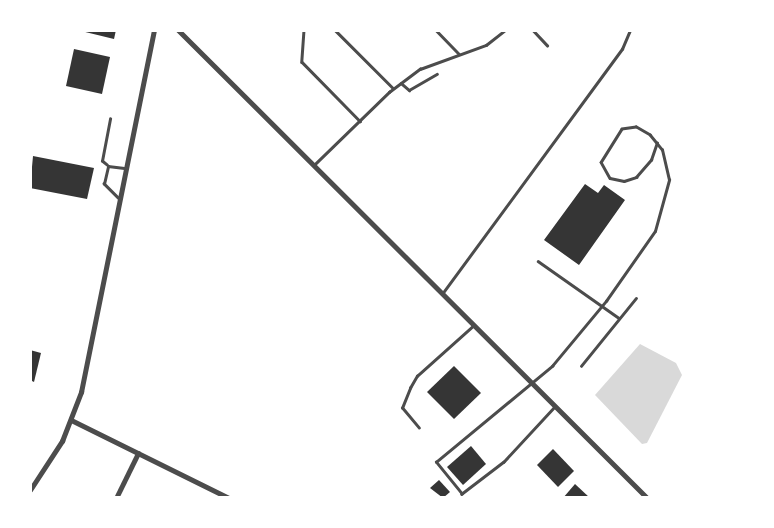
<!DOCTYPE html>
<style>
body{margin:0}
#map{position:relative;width:774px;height:528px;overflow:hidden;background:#fff;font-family:Inter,sans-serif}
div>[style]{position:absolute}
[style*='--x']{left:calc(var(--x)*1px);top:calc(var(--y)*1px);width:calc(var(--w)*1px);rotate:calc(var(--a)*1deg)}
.water>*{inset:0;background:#d9d9d9}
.building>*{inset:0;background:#353535}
.service>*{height:2.5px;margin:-1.25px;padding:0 1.25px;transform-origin:1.25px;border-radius:1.25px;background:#4c4c4c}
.minor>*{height:5px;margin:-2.5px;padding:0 2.5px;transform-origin:2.5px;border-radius:2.5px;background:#4c4c4c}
span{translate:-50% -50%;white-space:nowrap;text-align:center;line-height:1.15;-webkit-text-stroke:6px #fff;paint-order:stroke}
.frame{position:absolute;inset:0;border:32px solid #fff;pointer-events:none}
</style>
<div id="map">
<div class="water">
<i style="clip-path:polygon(640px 344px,676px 363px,682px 375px,647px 443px,642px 444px,595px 395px)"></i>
</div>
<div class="building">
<i style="clip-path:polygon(77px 30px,116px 30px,114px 39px)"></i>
<i style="clip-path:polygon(74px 49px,110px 57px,102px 94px,66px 86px)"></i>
<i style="clip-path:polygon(33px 156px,94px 168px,87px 199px,30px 188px)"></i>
<i style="clip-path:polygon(585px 184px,598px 193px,604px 185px,625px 200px,579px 265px,544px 240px)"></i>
<i style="clip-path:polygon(30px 350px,41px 353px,34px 382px,30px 380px)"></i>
<i style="clip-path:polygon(454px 366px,481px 393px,454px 419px,427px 392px)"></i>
<i style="clip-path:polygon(471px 446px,486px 464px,463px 485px,447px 467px)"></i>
<i style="clip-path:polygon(553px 449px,574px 471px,558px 487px,537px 465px)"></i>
<i style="clip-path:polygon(439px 480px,450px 492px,443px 498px,430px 488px)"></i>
<i style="clip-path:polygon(575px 484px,590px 498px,563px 498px)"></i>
</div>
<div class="service">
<i style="--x:304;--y:30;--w:32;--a:94"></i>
<i style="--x:302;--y:62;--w:83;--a:45.5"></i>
<i style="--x:335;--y:30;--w:82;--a:45"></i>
<i style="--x:436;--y:30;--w:33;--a:46"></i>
<i style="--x:533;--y:30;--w:21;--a:47"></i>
<i style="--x:401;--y:83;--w:11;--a:41"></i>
<i style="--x:409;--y:90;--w:32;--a:-30"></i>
<i style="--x:107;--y:165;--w:6;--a:-141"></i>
<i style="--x:102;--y:161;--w:43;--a:-79.2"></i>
<i style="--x:314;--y:165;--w:105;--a:-44.2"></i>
<i style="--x:389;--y:92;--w:39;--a:-37"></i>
<i style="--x:420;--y:69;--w:70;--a:-20"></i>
<i style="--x:486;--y:45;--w:24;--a:-38"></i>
<i style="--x:118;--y:198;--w:20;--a:-135"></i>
<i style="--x:104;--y:184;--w:18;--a:-77"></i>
<i style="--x:108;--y:166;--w:16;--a:7"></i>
<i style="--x:538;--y:261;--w:99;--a:35.1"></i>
<i style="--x:442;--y:294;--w:304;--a:-53.7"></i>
<i style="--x:622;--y:49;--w:21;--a:-67"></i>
<i style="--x:581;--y:366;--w:87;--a:-51"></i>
<i style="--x:555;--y:407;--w:75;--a:132.8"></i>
<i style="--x:504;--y:462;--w:53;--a:142.7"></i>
<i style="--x:462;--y:494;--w:41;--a:-129.1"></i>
<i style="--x:436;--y:462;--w:151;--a:-39.6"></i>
<i style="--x:552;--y:366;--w:85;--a:-50.3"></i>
<i style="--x:606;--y:301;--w:85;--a:-55"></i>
<i style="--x:655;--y:231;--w:53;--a:-74.6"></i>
<i style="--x:669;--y:180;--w:31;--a:-103"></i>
<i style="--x:662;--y:150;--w:19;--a:-129"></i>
<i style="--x:650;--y:135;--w:16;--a:-150"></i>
<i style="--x:636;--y:127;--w:14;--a:172"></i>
<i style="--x:622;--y:129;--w:39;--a:122"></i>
<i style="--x:601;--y:162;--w:18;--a:61"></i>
<i style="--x:610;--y:178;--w:14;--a:12"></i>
<i style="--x:624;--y:181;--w:13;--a:-18"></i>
<i style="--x:636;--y:177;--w:23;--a:-49"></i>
<i style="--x:651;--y:160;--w:18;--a:-71"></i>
<i style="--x:419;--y:428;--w:26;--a:-130"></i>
<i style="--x:402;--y:408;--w:22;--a:-68"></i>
<i style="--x:410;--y:388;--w:14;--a:-60"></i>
<i style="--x:417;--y:376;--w:76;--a:-41.8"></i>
</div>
<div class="minor">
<i style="--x:178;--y:30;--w:663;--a:44.94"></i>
<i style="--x:71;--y:420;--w:176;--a:26.3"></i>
<i style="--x:30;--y:490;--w:59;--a:-56.9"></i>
<i style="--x:62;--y:441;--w:53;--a:-68.8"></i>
<i style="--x:81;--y:392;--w:369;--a:-78.6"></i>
<i style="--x:116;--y:498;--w:50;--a:-63.9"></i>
</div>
<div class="frame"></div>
</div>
